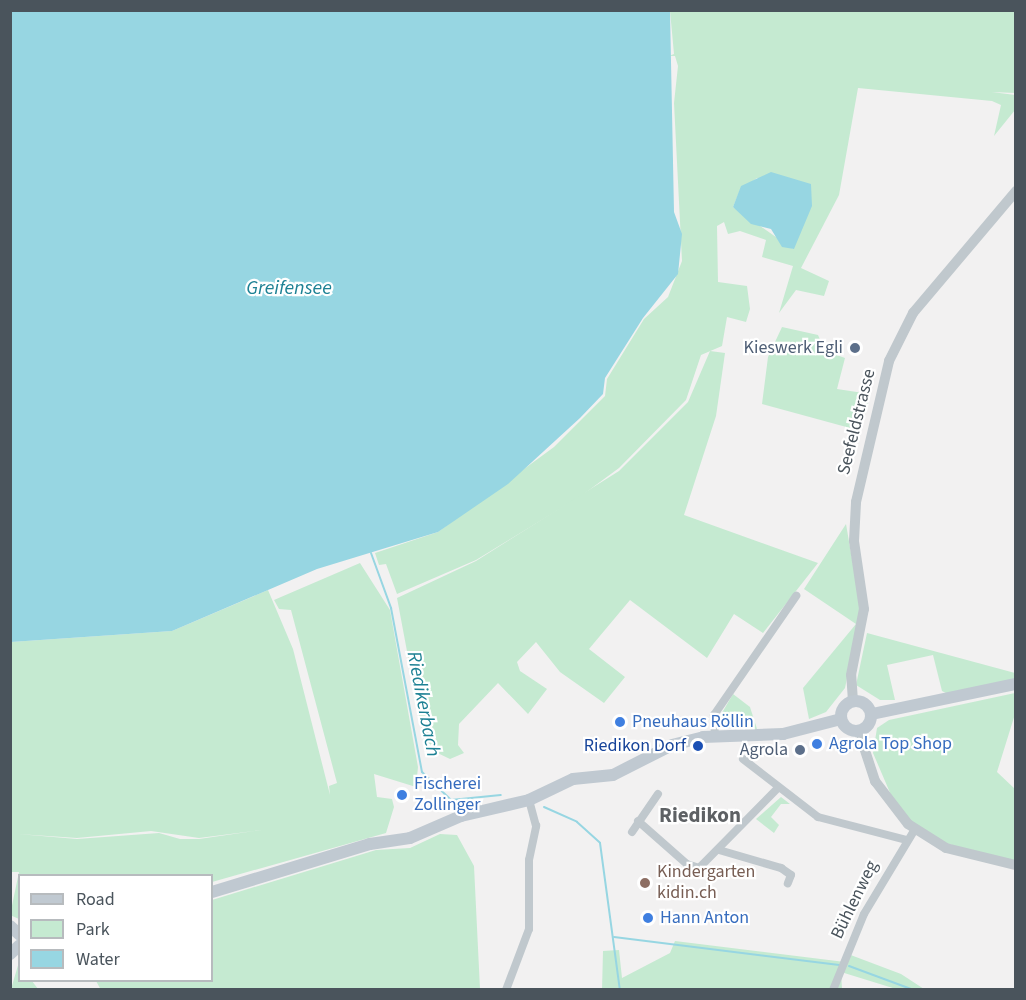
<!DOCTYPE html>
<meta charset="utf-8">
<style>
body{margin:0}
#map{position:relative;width:1026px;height:1000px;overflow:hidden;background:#f2f1f1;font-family:"Source Sans 3",sans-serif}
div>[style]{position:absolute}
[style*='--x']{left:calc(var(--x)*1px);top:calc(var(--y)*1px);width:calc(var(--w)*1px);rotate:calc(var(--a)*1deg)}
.green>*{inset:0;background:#c5ead1}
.water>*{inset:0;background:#97d6e2}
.stream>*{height:2px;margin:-1px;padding:0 1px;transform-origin:1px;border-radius:1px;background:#97d6e2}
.minor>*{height:8px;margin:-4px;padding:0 4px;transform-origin:4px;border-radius:4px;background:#c0c8cd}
.tertiary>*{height:10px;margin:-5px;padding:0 5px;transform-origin:5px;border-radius:5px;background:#c0c8cd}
.secondary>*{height:12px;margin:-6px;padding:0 6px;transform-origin:6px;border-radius:6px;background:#c0c9d1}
.secondary>.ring{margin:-6px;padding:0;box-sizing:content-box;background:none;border:12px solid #c0c9d1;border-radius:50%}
.dots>*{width:16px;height:16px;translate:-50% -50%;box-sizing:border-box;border:3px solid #fff;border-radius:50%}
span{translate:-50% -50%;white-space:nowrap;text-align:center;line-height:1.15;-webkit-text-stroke:4.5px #fff;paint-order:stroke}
.service-label{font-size:18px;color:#4e5e75}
.right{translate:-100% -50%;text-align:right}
.street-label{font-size:18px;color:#4a545c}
.shop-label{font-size:18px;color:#366cbe}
.left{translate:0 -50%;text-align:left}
.transit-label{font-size:18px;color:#164399}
.education-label{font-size:18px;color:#785e54}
.water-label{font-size:20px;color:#1d8194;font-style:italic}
.quarter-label{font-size:21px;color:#5e6164;font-weight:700}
.frame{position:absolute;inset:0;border:12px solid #4a545c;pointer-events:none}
.legend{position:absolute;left:18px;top:874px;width:195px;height:108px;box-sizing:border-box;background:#fff;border:2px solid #b7bbbe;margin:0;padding:8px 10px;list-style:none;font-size:18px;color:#4a545c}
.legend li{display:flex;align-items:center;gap:12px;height:30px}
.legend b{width:30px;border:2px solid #b7bbbe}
</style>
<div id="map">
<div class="green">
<i style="clip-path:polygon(evenodd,670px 11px,1015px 11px,1015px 93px,992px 92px,1015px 95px,1015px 110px,994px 136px,1001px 105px,992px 101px,858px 88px,839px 195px,801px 268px,829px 281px,824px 296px,796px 290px,779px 313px,793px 266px,762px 257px,766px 240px,740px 231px,728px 234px,724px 222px,717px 226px,718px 282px,747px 286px,750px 309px,746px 322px,727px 317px,722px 346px,701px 355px,686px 400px,619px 468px,581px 496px,476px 560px,397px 594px,386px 564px,379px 565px,375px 553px,438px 532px,554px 447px,605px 396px,607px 379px,644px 319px,668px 297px,682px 261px,674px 103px,678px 66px,675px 56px,669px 56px,674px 54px,670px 11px,757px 178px,762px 179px,793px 249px,733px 207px,740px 190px,757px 178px)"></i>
<i style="clip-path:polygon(782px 327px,818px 335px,825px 351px,845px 358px,837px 389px,870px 394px,861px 431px,762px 404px,768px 357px)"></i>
<i style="clip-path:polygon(710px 351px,725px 353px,716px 416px,684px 515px,818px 563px,763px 633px,734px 614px,707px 658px,630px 600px,589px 649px,625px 677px,604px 703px,560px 672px,536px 642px,517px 662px,520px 671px,547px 689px,528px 714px,498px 683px,459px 724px,458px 745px,464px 753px,450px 759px,425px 747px,397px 598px,476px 561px,619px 471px,688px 402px)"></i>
<i style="clip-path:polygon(846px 524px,861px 611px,845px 688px,826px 712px,809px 719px,803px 688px,856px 624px,804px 589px)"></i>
<i style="clip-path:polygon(evenodd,360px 563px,390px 610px,418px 767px,416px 787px,374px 774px,377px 797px,392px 799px,394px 807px,386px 833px,212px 882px,212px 876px,20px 876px,19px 919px,10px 915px,19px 872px,11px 872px,11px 642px,172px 631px,268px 590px,293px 649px,330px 795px,329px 786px,337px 783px,291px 610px,279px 609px,274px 600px,360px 563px,262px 830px,199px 839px,180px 839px,159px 833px,77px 839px,18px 834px,77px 838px,151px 831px,199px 838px,262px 830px)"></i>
<i style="clip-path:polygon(867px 633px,1015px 673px,1015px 680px,948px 694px,942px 691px,933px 655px,887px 665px,895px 700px,880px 700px,856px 685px)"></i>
<i style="clip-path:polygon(1015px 693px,1015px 714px,997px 772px,1015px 789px,1015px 865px,924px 836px,894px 802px,873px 753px,877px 728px,889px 720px)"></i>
<i style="clip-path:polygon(733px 694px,750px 707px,757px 729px,720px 727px,719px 718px)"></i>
<i style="clip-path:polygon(781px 797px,790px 804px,781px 804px,771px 817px,779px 825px,774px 833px,756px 819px)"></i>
<i style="clip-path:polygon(440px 834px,457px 835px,474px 866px,480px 989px,101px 990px,96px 981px,212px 980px,212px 900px,376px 850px,410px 848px)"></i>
<i style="clip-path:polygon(675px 941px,845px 962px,848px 954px,901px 974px,924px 989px,896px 989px,841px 972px,842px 989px,602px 990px,603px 951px,619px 950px,622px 978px,670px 953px)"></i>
<i style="clip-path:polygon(19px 962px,20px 980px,32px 981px,38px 989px,11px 989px)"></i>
</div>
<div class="water">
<i style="clip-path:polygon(10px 11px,670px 11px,674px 212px,682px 234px,678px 274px,643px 318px,605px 378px,603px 394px,580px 418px,508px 484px,438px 532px,317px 569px,172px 631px,11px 642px)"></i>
<i style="clip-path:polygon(771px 172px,811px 184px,812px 206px,794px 249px,782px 247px,771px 229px,751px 224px,733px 207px,741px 186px)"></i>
</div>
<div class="stream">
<i style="--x:371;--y:553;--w:59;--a:70"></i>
<i style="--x:391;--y:608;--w:167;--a:79.3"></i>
<i style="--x:422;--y:772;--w:40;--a:44"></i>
<i style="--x:451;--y:800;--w:50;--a:-5.7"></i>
<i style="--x:544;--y:807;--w:36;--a:24"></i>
<i style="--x:577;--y:822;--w:31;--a:42"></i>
<i style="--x:600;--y:843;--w:148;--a:82.3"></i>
<i style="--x:614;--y:937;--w:227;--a:7.1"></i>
<i style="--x:849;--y:966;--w:69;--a:20.3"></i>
</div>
<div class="minor">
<i style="--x:715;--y:737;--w:22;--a:-93"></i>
<i style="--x:714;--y:715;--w:145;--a:-55.4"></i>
<i style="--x:743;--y:759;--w:95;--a:37.7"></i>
<i style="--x:818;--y:817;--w:91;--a:14.6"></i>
<i style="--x:638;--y:821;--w:65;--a:41.3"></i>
<i style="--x:687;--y:864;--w:13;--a:18"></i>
<i style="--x:699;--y:868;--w:112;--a:-45.4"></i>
<i style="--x:632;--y:832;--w:46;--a:-55.6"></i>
<i style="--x:719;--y:850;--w:65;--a:16.2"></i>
<i style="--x:781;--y:868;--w:12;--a:35"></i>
<i style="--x:791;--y:875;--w:9;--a:111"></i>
<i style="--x:506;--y:990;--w:65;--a:-69.3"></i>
<i style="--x:529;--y:929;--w:69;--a:-90"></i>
<i style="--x:529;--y:860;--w:35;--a:-78"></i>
<i style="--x:536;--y:826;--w:27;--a:-105"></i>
<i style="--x:833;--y:990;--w:82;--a:-67.8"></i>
<i style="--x:864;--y:914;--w:99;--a:-59"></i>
</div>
<div class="tertiary">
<i style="--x:853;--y:701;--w:26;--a:-94"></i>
<i style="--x:851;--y:675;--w:67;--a:-78.9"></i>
<i style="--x:864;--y:609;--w:69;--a:-98.4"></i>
<i style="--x:854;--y:541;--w:39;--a:-87"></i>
<i style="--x:856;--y:502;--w:145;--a:-76.8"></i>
<i style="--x:889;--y:361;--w:54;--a:-63.4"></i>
<i style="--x:913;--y:313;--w:160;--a:-49.8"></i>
<i style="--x:859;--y:732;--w:52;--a:71.9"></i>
<i style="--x:875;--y:781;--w:54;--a:52.5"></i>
<i style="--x:908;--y:824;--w:45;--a:32.3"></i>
<i style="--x:946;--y:848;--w:72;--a:13.7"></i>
</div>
<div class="secondary">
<i class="ring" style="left:841px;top:701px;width:18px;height:18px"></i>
<i style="--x:872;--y:714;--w:147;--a:-11.8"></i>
<i style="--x:212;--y:892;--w:165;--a:-16.9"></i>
<i style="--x:370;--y:844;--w:40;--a:-8.5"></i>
<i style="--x:410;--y:838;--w:56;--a:-23.3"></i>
<i style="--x:461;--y:816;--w:70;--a:-13.2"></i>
<i style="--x:529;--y:800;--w:49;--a:-25.5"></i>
<i style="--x:573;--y:779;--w:40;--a:-5.7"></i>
<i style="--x:613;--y:775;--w:66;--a:-27"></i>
<i style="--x:672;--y:745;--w:32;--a:-14"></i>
<i style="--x:703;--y:737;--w:80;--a:-2.1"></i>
<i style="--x:783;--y:734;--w:60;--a:-14.5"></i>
<i style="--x:10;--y:926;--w:13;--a:42"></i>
<i style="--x:10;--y:954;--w:13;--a:-42"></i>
</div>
<div class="dots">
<i style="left:855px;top:348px;background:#5c6f8a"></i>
<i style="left:620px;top:722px;background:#3f7fe0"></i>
<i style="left:817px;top:744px;background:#3f7fe0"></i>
<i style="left:698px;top:746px;background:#1a4fb4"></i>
<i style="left:800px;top:750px;background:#5c6f8a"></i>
<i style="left:402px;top:795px;background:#3f7fe0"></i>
<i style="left:645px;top:883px;background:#8d6e63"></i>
<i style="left:648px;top:918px;background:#3f7fe0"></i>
</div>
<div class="service-label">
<span class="right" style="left:843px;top:348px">Kieswerk Egli</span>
<span class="right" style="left:788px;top:750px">Agrola</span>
</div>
<div class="street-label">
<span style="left:857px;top:422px;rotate:-76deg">Seefeldstrasse</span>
<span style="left:855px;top:900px;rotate:-64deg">Bühlenweg</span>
</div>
<div class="shop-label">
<span class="left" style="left:632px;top:722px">Pneuhaus Röllin</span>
<span class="left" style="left:829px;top:744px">Agrola Top Shop</span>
<span class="left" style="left:414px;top:795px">Fischerei<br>Zollinger</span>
<span class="left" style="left:660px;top:918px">Hann Anton</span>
</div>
<div class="transit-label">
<span class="right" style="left:686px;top:746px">Riedikon Dorf</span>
</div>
<div class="education-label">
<span class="left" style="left:657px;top:883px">Kindergarten<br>kidin.ch</span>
</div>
<div class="water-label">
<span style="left:289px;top:288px">Greifensee</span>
<span style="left:423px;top:704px;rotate:79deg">Riedikerbach</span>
</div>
<div class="quarter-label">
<span style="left:700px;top:815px">Riedikon</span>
</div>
<div class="frame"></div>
<ul class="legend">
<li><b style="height:8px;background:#c0c9d1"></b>Road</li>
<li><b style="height:16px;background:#c5ead1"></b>Park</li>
<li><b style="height:16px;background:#97d6e2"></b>Water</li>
</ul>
</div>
